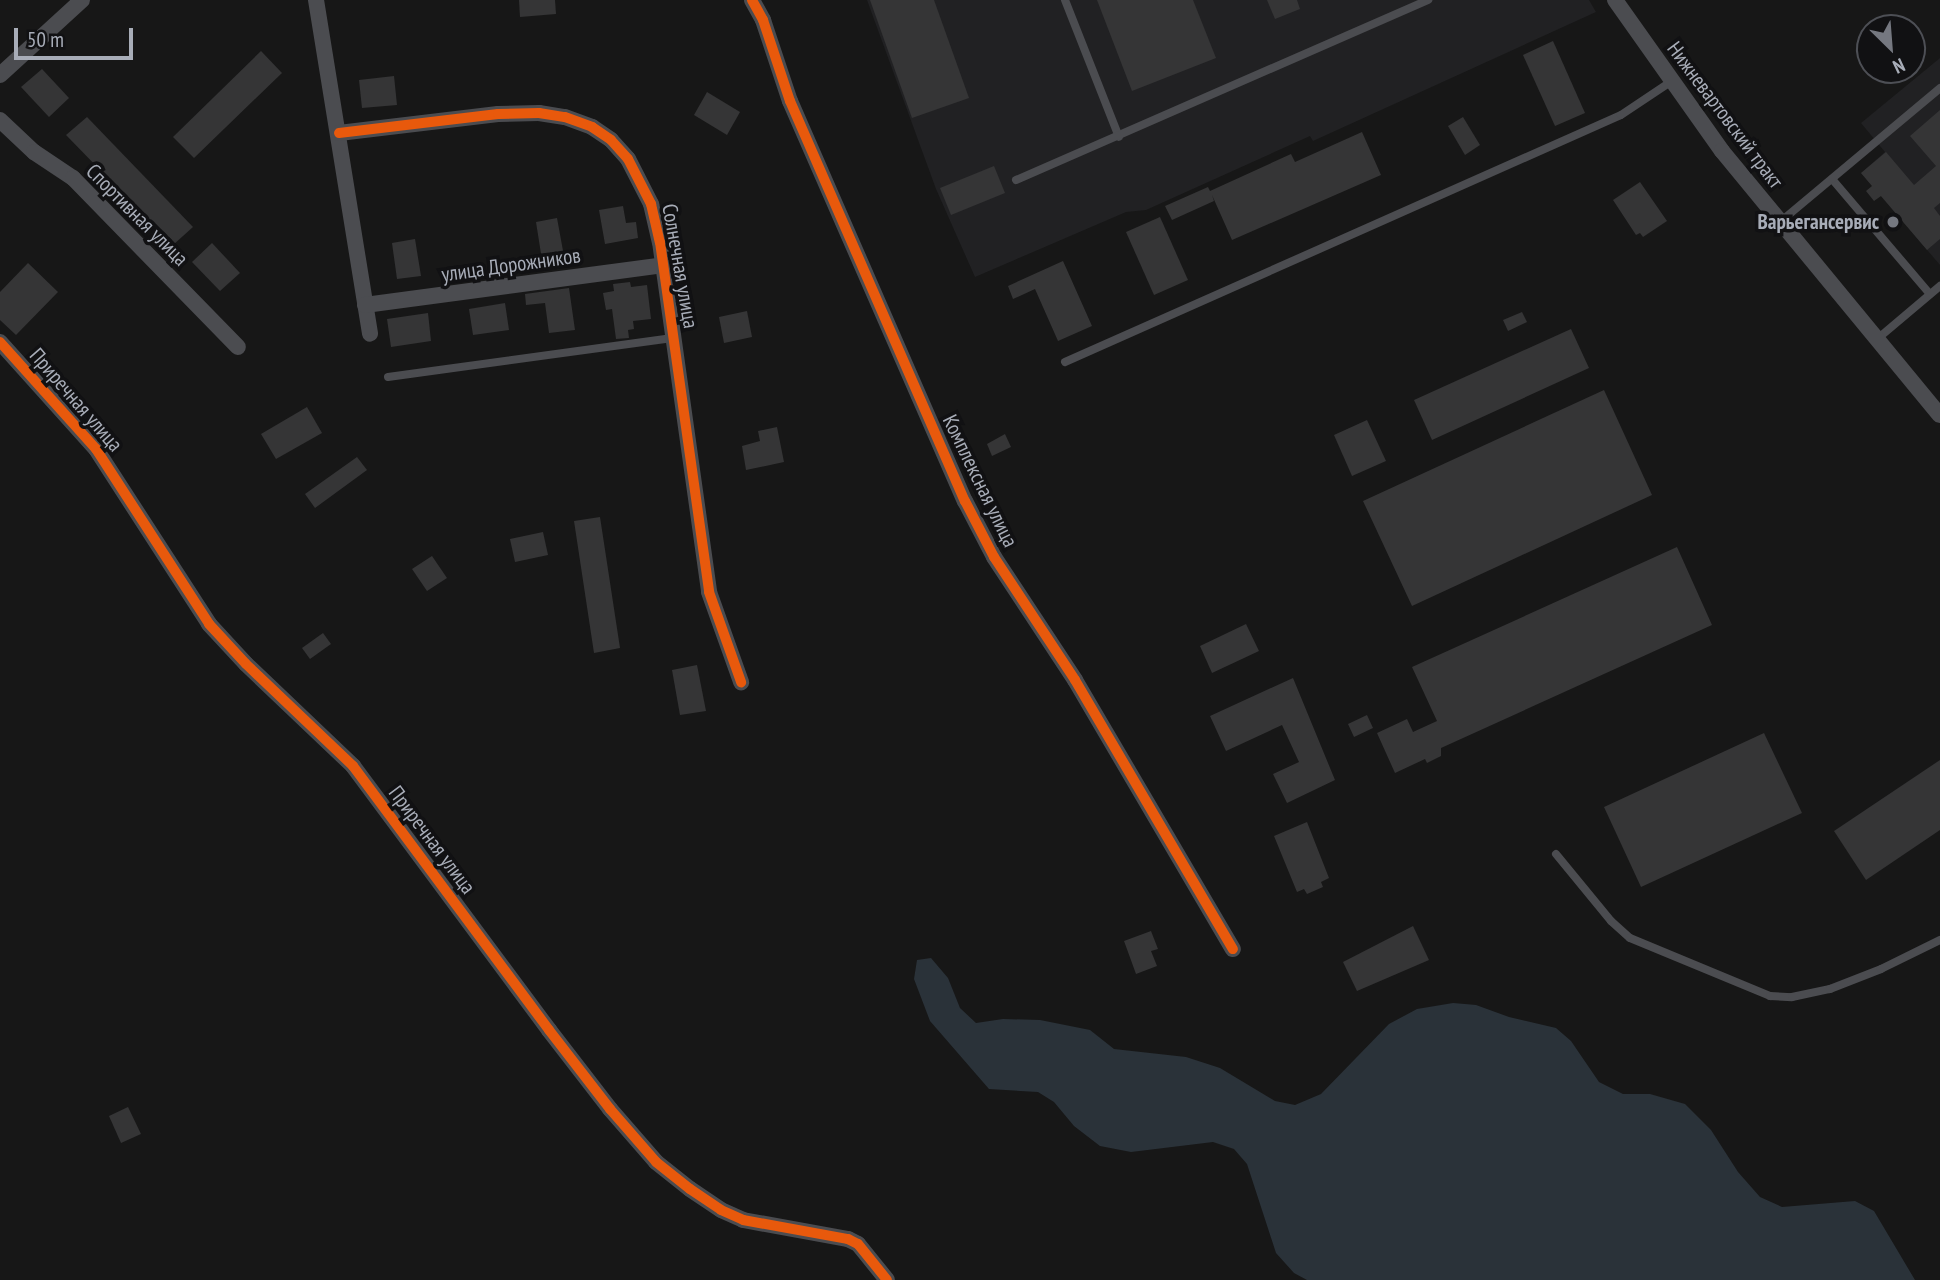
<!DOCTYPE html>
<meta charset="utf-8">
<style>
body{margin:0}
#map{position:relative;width:1940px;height:1280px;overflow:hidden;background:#171717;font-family:"PT Sans Narrow",sans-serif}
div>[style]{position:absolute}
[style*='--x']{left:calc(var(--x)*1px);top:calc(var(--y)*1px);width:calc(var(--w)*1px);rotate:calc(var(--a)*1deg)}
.built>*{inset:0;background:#212123}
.water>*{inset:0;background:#2a3239}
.building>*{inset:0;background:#353536}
.service>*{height:8px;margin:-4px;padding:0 4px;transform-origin:4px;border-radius:4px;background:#4b4c50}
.minor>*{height:16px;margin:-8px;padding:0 8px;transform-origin:8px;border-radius:8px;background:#4b4c50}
.cycleway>*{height:10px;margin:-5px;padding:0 5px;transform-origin:5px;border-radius:5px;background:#e8590c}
.dots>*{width:19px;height:19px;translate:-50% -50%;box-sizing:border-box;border:4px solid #111113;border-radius:50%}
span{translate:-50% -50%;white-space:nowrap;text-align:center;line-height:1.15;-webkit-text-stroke:7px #111113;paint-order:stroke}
.street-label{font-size:21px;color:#a8adb8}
.poi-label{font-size:21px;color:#a8adb8;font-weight:700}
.right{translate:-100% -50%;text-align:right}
.north{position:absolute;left:1856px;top:14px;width:70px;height:70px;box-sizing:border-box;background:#111113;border:2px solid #4d4f55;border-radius:50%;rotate:155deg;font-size:19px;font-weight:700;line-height:28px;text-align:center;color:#a8adb8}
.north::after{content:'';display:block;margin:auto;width:24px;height:32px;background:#757880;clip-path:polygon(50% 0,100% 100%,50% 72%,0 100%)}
.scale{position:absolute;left:14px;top:28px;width:119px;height:32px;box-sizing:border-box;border:4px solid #a8adb8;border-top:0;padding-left:9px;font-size:21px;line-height:24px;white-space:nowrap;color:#a8adb8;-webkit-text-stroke:5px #111113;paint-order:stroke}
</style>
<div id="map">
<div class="built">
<i style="clip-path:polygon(867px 0,1589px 0,1596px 12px,1313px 141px,1310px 136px,1146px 210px,1126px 212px,975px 277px,936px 189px)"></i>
<i style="clip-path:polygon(1940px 58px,1940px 265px,1861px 173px,1885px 152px,1861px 123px)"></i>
</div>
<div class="water">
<i style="clip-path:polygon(931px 958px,948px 978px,960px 1008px,976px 1023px,1003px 1019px,1040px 1020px,1090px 1030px,1114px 1049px,1186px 1057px,1220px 1068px,1275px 1101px,1295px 1105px,1321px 1094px,1389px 1024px,1417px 1009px,1453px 1003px,1476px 1005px,1509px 1017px,1556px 1028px,1571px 1041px,1599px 1082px,1623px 1094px,1650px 1094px,1685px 1104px,1711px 1130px,1738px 1172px,1760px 1197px,1782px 1207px,1855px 1201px,1874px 1211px,1915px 1280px,1307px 1280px,1294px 1273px,1276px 1253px,1247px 1164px,1234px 1149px,1213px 1142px,1131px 1152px,1100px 1146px,1074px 1126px,1054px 1102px,1038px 1092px,989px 1089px,930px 1021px,914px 979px,917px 960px)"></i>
</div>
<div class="building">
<i style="clip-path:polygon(519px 0,555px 0,556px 14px,520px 17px)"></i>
<i style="clip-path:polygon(870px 0,934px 0,969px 98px,912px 118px)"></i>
<i style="clip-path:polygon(1097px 0,1193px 0,1216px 58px,1132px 91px)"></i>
<i style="clip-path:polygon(1267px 0,1297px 0,1300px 9px,1275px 19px)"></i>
<i style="clip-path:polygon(1553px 41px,1585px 113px,1555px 126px,1523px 55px)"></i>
<i style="clip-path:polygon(261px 51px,282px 73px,194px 158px,173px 137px)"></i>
<i style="clip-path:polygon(42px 69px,69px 98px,49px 117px,21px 87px)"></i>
<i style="clip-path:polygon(394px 76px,397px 105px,362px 108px,359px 80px)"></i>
<i style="clip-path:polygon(707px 92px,740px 112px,727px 135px,694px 115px)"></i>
<i style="clip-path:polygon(1940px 110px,1940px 203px,1934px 208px,1940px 216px,1940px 239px,1927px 250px,1881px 196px,1874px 201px,1866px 191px,1872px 186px,1861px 173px,1886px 152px,1914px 185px,1936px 166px,1910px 136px)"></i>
<i style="clip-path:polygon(87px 117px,193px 227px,173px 245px,66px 135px)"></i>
<i style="clip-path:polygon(1463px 117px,1480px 145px,1465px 155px,1448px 126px)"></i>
<i style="clip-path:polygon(1362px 132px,1381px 175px,1232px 240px,1212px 195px,1214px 201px,1172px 220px,1165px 206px,1208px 187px,1210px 191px,1291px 154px,1295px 162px)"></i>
<i style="clip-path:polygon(994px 166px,1005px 193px,951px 215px,940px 188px)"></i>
<i style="clip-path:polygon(1640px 182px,1667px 221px,1643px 237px,1640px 233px,1636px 235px,1613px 200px)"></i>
<i style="clip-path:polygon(623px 206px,626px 223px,636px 222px,638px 238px,605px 244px,599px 210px)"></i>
<i style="clip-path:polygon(1160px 217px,1188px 280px,1154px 295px,1126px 232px)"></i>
<i style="clip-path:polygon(557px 218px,566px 267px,522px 273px,521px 264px,542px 260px,536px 222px)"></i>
<i style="clip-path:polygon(415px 239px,421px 276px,397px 279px,392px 243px)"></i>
<i style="clip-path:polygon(212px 243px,240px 273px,220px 291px,192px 262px)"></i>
<i style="clip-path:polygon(1063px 261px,1092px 326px,1058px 341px,1035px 289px,1013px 299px,1008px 286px)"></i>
<i style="clip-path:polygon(28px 263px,58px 292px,16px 335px,0 320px,0 292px)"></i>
<i style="clip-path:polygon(630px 282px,631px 287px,647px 285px,651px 319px,633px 321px,634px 329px,628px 330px,629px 338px,616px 339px,612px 309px,606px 310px,603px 293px,614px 291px,613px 284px)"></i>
<i style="clip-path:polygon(569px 288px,575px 330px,549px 333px,545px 303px,526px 305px,525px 294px)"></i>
<i style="clip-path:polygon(505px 303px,509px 330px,473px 335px,469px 309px)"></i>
<i style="clip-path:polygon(747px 311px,752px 337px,724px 343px,719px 317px)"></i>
<i style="clip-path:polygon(1522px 312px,1527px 322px,1508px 331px,1503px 320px)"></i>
<i style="clip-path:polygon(428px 313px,431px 341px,391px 347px,387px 319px)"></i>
<i style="clip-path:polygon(1571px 329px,1589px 368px,1432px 440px,1414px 400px)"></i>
<i style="clip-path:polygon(1604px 390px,1652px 495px,1412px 606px,1363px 501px)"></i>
<i style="clip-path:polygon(307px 407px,322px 433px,276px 459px,261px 434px)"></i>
<i style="clip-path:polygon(1367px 420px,1386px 461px,1352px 476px,1334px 435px)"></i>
<i style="clip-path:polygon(777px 427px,784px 462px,746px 470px,742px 446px,760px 441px,758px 431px)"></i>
<i style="clip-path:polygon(1005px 434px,1011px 447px,992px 456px,987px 444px)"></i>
<i style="clip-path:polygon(357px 457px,367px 470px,315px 508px,305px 494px)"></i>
<i style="clip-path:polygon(600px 517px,620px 648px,594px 653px,574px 521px)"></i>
<i style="clip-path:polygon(543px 532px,548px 555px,515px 562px,510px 539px)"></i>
<i style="clip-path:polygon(1677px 547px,1712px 625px,1441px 748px,1441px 756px,1427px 763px,1425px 759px,1395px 773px,1377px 733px,1407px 719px,1413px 732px,1437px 721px,1412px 667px)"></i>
<i style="clip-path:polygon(432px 556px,447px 578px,427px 591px,412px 569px)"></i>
<i style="clip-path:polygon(1246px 624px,1259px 651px,1212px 673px,1200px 646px)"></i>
<i style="clip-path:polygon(323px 633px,331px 644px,310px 659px,302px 648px)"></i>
<i style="clip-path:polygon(697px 665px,706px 711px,680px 715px,672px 670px)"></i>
<i style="clip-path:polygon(1293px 678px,1335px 780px,1287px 803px,1273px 774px,1299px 762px,1282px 725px,1226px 751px,1210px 716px)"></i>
<i style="clip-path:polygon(1367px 715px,1373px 728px,1354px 737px,1348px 724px)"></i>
<i style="clip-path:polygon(1764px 733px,1802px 813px,1641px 887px,1604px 807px)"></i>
<i style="clip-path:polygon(1940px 760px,1940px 830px,1866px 880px,1834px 831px)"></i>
<i style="clip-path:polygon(1307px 822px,1329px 878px,1321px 882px,1323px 887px,1307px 894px,1304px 889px,1297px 892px,1274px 836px)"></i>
<i style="clip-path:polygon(1413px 926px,1429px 960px,1357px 991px,1343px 962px)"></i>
<i style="clip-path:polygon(1151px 931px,1158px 949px,1151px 951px,1157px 966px,1136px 974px,1124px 941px)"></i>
<i style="clip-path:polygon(128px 1107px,141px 1134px,121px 1143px,109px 1116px)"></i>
</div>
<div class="service">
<i style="--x:1065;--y:0;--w:147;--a:68.5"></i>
<i style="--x:1832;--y:179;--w:151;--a:49.6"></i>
<i style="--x:1016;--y:180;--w:450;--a:-23.6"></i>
<i style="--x:1780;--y:222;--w:209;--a:-39.9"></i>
<i style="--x:1876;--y:340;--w:84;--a:-40.2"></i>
<i style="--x:1065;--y:362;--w:608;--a:-23.95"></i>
<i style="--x:1621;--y:115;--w:61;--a:-33.7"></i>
<i style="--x:388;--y:377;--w:289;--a:-7.8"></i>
<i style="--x:1556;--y:854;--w:87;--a:50.6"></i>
<i style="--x:1611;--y:921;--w:25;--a:42"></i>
<i style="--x:1630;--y:938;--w:152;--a:22.5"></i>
<i style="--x:1770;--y:996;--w:22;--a:3"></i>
<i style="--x:1792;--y:997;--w:39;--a:-12"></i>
<i style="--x:1830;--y:989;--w:55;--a:-21.4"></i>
<i style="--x:1881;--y:969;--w:66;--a:-26.2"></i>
</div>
<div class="minor">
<i style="--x:316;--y:0;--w:338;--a:80.8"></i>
<i style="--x:752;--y:0;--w:23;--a:61"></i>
<i style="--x:763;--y:20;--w:85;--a:71.6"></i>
<i style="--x:790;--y:101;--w:437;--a:66.4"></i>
<i style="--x:965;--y:501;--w:63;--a:62.6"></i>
<i style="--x:994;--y:557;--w:147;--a:56.6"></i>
<i style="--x:1075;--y:680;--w:312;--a:59.6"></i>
<i style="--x:1615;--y:0;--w:185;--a:54.7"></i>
<i style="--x:1722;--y:151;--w:342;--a:50.5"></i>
<i style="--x:0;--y:75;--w:111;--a:-42.4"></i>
<i style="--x:0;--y:120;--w:47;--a:43.3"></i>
<i style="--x:34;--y:152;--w:47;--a:33.7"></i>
<i style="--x:73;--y:178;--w:236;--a:45.7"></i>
<i style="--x:339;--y:133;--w:160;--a:-6.8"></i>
<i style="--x:498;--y:114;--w:41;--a:-1.4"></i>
<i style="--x:539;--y:113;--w:26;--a:9"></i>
<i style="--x:565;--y:117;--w:29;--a:20"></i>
<i style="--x:592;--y:127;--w:23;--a:34"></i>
<i style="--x:611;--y:140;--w:25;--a:48"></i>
<i style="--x:628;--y:159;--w:51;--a:62.9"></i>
<i style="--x:651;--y:204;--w:39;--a:77"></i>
<i style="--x:660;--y:242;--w:353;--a:82"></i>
<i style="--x:709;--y:592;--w:96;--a:70.4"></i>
<i style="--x:365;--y:305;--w:301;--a:-7.6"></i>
<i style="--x:0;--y:342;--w:144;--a:48.1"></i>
<i style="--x:96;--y:449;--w:208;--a:57.1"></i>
<i style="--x:209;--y:624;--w:54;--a:47.2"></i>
<i style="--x:246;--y:664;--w:148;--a:43.6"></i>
<i style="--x:353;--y:766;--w:329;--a:53.4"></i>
<i style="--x:549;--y:1030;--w:100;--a:52.3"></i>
<i style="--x:610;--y:1109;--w:70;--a:49"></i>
<i style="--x:656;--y:1162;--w:43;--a:38.5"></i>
<i style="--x:690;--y:1189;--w:37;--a:34"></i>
<i style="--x:721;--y:1210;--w:24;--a:24"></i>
<i style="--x:743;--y:1220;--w:107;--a:10.3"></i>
<i style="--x:848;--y:1239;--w:11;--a:27"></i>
<i style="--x:858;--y:1244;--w:46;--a:51.1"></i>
</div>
<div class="cycleway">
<i style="--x:752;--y:0;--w:23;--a:61"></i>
<i style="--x:763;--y:20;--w:85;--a:71.6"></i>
<i style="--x:790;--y:101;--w:437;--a:66.4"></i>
<i style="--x:965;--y:501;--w:63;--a:62.6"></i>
<i style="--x:994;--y:557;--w:147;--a:56.6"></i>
<i style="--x:1075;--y:680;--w:312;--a:59.6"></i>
<i style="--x:339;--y:133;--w:160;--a:-6.8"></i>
<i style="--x:498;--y:114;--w:41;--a:-1.4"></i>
<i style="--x:539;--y:113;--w:26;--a:9"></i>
<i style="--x:565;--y:117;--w:29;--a:20"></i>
<i style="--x:592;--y:127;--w:23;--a:34"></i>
<i style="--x:611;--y:140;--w:25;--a:48"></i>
<i style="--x:628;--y:159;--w:51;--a:62.9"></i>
<i style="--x:651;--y:204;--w:39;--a:77"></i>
<i style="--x:660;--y:242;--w:353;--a:82"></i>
<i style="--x:709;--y:592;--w:96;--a:70.4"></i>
<i style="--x:0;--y:342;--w:144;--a:48.1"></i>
<i style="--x:96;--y:449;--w:208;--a:57.1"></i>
<i style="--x:209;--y:624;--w:54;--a:47.2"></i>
<i style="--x:246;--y:664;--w:148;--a:43.6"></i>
<i style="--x:353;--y:766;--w:329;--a:53.4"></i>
<i style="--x:549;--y:1030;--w:100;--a:52.3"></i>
<i style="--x:610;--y:1109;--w:70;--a:49"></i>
<i style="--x:656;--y:1162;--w:43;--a:38.5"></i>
<i style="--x:690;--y:1189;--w:37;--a:34"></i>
<i style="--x:721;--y:1210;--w:24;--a:24"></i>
<i style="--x:743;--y:1220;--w:107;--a:10.3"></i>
<i style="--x:848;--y:1239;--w:11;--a:27"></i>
<i style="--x:858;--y:1244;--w:46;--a:51.1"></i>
</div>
<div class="dots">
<i style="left:1893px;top:222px;background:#757880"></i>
</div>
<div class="street-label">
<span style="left:1725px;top:115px;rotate:53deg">Нижневартовский тракт</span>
<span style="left:137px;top:215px;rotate:45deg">Спортивная улица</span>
<span style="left:511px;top:265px;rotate:-8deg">улица Дорожников</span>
<span style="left:680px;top:266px;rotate:80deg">Солнечная улица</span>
<span style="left:76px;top:400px;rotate:49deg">Приречная улица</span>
<span style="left:980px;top:481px;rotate:64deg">Комплексная улица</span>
<span style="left:432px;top:840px;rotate:53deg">Приречная улица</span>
</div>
<div class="poi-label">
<span class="right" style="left:1879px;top:222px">Варьегансервис</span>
</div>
<div class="north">N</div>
<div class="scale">50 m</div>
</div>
